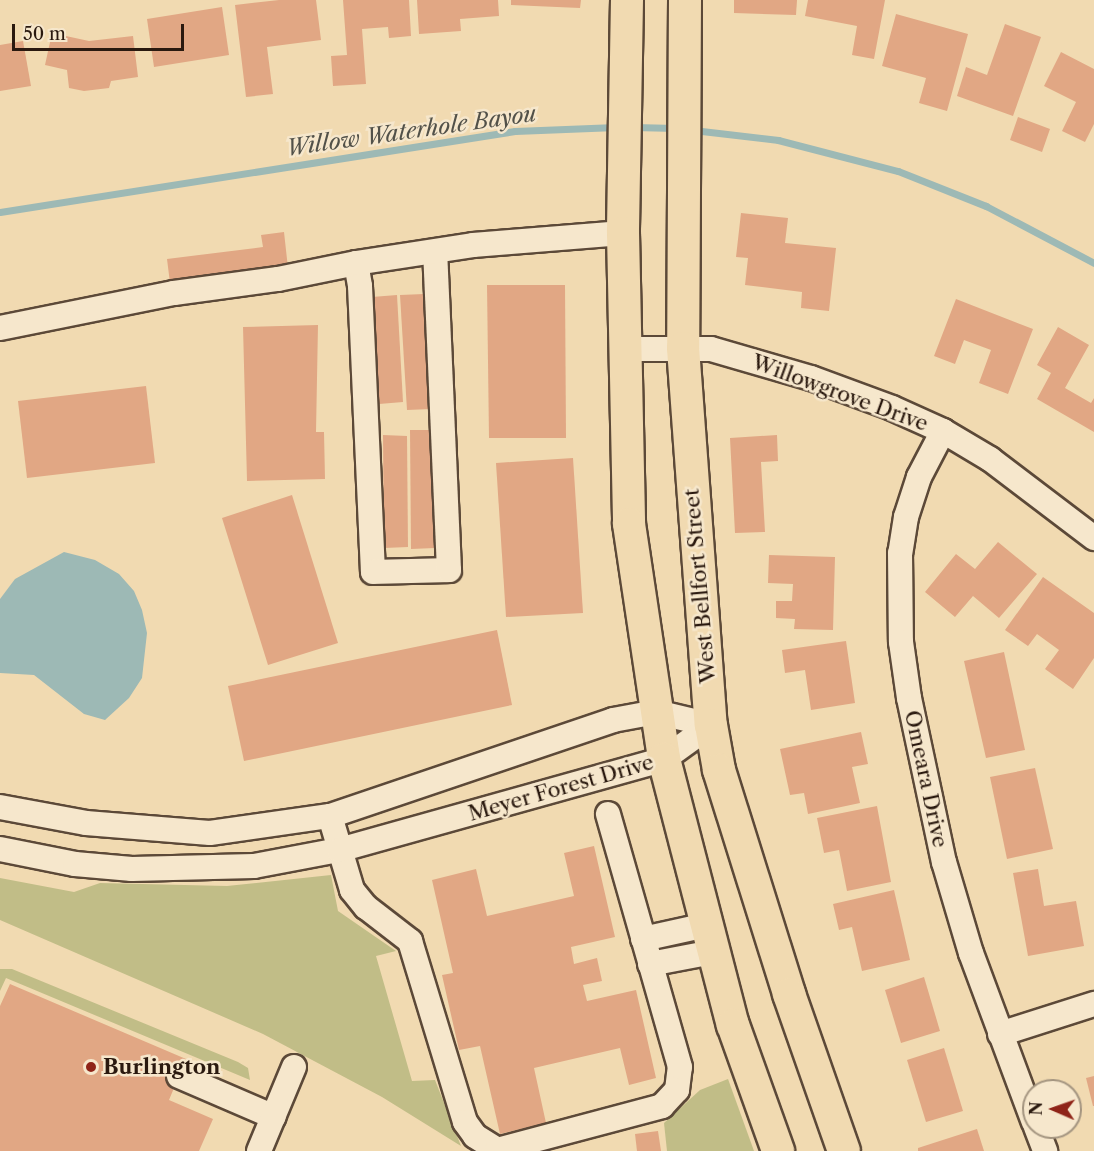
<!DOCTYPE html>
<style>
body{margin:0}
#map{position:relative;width:1094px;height:1151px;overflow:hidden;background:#f1dab1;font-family:"Libre Caslon Text",serif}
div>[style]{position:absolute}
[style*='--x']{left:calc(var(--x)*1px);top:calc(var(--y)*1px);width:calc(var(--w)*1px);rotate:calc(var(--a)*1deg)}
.green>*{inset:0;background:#c1bd87}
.water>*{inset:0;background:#9db9b5}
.stream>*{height:7px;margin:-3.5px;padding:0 3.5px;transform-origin:3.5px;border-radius:3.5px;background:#9db9b5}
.building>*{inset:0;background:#e1a784}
.roads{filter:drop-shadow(2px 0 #5c4938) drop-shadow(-2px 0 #5c4938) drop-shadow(0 2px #5c4938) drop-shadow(0 -2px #5c4938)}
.minor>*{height:24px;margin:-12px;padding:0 12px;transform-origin:12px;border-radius:12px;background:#f6e7cc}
.major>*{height:32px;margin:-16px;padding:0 16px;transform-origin:16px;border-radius:16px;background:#f1dab1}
.dots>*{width:16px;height:16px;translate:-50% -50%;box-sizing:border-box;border:3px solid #f6e7cc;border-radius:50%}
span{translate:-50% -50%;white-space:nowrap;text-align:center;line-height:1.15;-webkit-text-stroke:5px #f6e7cc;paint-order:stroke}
.street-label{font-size:21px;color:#2a190f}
.poi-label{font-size:21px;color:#2a190f;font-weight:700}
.left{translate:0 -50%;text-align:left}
.water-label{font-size:22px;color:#525149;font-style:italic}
.north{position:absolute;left:1022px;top:1079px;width:60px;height:60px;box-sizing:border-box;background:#f6e7cc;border:2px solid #a49580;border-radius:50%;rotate:272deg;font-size:16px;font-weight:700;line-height:24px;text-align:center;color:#2a190f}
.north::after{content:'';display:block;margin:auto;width:21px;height:27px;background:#8f2418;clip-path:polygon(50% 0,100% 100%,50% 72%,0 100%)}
.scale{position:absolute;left:12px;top:24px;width:172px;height:27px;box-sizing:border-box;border:3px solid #2a190f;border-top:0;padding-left:8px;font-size:18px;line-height:21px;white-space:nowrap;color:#2a190f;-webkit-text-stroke:4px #f6e7cc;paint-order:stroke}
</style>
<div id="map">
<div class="green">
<i style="clip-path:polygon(331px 875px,338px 911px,396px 951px,376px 956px,412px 1081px,435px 1080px,461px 1146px,382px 1097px,263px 1034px,0 920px,0 878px,74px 892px,100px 883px,227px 886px)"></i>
<i style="clip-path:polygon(0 969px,12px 969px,238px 1062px,248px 1068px,250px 1080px,6px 978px,0 991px)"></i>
<i style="clip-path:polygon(728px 1079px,754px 1151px,667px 1151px,664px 1123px,700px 1090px)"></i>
</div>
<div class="water">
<i style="clip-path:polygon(64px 552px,95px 560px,119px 574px,134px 591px,142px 610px,147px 633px,142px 678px,129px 698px,105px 720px,84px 714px,34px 675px,0 673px,0 599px,15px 579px)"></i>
</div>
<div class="stream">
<i style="--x:633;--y:127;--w:43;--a:1.3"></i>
<i style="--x:693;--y:130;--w:86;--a:6.7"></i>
<i style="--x:778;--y:140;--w:124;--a:14.5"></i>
<i style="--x:898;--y:171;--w:95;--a:21.7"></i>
<i style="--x:986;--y:206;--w:122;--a:27.8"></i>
<i style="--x:0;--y:212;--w:521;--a:-8.94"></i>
<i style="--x:515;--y:131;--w:101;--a:-2.3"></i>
</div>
<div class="building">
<i style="clip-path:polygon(279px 0,316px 0,321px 40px,267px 47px,273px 94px,246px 97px,235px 5px)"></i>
<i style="clip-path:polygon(343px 0,409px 0,411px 36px,389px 38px,388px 27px,362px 29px,366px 84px,333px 86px,331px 56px,347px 55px)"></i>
<i style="clip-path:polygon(417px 0,498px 0,499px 16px,460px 19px,461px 31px,419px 34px)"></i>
<i style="clip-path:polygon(511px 0,581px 0,580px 8px,511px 5px)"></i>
<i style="clip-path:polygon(734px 0,797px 0,796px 15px,734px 13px)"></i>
<i style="clip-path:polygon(808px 0,885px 0,874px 59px,852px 55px,857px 26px,805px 16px)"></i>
<i style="clip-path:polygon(222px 7px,229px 55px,154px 67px,147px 19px)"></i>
<i style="clip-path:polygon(896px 14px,968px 34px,947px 111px,919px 103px,926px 78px,882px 66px)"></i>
<i style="clip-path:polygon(1005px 24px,1041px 37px,1013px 116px,957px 96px,966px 67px,987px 75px)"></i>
<i style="clip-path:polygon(52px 33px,89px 41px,133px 36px,138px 77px,111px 81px,109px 88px,84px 91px,69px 88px,67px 70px,45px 65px)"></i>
<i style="clip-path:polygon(23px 41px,31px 86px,0 91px,0 45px)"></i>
<i style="clip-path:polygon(1061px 52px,1094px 69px,1094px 124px,1085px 142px,1062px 131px,1076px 102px,1044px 86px)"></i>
<i style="clip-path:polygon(1018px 117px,1050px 129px,1042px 152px,1010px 140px)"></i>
<i style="clip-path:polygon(741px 213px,788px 218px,785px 243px,836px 248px,829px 311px,801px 308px,802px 292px,745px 285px,748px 258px,736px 257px)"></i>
<i style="clip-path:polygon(284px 232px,288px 268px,170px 283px,167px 259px,263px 247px,261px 235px)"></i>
<i style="clip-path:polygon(487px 285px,565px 285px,566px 438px,489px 438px)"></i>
<i style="clip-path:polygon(424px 294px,431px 409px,407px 410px,400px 295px)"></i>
<i style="clip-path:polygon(397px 295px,403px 402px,379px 404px,372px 297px)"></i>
<i style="clip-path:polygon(956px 299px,1033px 329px,1008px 394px,979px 383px,991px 350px,964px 340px,955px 364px,934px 356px)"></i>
<i style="clip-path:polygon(318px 325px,316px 432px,324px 432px,325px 479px,247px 481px,243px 327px)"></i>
<i style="clip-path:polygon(1058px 327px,1089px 345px,1065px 388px,1091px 403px,1094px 398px,1094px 432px,1037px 399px,1051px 373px,1037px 365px)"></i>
<i style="clip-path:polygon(146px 386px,155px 463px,27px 478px,18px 401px)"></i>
<i style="clip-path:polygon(410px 430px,434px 430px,435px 548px,411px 549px)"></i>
<i style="clip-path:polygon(383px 435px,407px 436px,408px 547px,384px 548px)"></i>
<i style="clip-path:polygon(777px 435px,778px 461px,761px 462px,765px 532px,735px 533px,730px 438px)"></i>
<i style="clip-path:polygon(573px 458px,583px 613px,506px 617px,496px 463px)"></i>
<i style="clip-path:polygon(292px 495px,338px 643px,268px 665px,222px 518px)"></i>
<i style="clip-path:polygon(998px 542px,1037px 574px,999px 618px,973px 596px,955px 617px,925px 592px,956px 554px,975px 569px)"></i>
<i style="clip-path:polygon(769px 555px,835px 557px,833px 630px,794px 629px,795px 619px,776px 618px,776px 601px,792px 601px,793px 584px,768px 583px)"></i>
<i style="clip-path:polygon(1043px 577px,1094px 613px,1094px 658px,1073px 689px,1045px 669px,1059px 650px,1037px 634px,1028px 646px,1005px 630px)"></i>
<i style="clip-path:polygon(497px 630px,512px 705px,244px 761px,228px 686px)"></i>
<i style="clip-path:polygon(846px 641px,855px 703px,811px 710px,805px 670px,785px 673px,782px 650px)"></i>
<i style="clip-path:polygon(1004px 652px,1025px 750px,986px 758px,964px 661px)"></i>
<i style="clip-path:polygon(861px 732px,868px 764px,852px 767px,860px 803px,808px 814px,804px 793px,790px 795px,780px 749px)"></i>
<i style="clip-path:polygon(1035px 768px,1053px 849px,1007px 859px,990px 777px)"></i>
<i style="clip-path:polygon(877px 806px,891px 882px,847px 891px,839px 850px,824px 853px,817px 818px)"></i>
<i style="clip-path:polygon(594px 846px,615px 937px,571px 947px,574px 964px,597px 958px,602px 981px,583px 985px,587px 1001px,636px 990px,656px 1078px,629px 1085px,620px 1048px,534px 1068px,546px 1123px,500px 1134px,480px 1046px,459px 1050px,442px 975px,453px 973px,432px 880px,476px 869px,487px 916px,574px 896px,564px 853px)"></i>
<i style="clip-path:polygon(1038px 869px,1044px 906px,1076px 901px,1084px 946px,1028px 956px,1013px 873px)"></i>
<i style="clip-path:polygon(894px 890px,910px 960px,862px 971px,852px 927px,839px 930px,833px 904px)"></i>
<i style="clip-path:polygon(924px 977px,940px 1031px,901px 1043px,885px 990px)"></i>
<i style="clip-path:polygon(10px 984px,186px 1059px,169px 1100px,213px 1119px,199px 1151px,0 1151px,0 1006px)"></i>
<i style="clip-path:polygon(944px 1048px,963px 1111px,926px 1122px,907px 1060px)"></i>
<i style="clip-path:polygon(1094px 1076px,1094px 1106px,1093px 1106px,1086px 1078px)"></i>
<i style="clip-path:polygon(977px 1129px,984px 1151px,918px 1151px,918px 1148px)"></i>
<i style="clip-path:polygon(658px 1131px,661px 1151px,637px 1151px,635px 1134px)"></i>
</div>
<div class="roads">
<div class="minor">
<i style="--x:356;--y:263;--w:23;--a:80"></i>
<i style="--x:360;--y:286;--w:286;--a:87.4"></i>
<i style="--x:373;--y:572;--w:76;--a:-1.5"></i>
<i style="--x:449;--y:570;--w:318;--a:-92.5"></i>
<i style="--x:0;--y:328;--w:177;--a:-11.4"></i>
<i style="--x:174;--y:293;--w:105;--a:-7.7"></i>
<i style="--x:278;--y:279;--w:80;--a:-11.6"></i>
<i style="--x:356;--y:263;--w:118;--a:-8.7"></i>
<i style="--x:473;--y:245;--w:150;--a:-4.6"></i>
<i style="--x:625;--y:349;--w:86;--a:0"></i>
<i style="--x:711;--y:349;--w:104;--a:16.2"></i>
<i style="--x:811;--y:378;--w:86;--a:20.3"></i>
<i style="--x:892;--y:408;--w:56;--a:24.3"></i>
<i style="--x:943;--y:431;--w:55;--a:30.8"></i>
<i style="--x:990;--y:459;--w:131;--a:37.2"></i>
<i style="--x:943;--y:431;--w:52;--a:117.6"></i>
<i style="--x:919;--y:477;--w:42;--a:108"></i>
<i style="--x:906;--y:517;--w:36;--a:99"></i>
<i style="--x:900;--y:553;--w:89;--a:89.4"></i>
<i style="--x:901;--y:642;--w:57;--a:81.9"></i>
<i style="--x:909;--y:698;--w:168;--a:78"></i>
<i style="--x:944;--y:862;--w:95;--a:73.5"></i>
<i style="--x:971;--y:953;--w:180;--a:69.6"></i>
<i style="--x:0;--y:807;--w:87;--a:10.5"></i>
<i style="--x:86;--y:823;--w:124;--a:4.6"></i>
<i style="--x:210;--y:833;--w:121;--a:-8.1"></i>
<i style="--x:330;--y:816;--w:299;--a:-18.7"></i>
<i style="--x:613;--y:720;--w:44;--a:-10.5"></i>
<i style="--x:656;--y:712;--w:57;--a:13.3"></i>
<i style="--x:330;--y:816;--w:77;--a:73.4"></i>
<i style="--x:352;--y:890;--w:22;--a:51"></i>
<i style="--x:366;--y:907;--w:56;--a:37.7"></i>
<i style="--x:410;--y:941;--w:189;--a:73.1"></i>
<i style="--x:465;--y:1122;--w:17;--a:54"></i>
<i style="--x:475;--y:1136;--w:26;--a:32"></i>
<i style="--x:497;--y:1150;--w:171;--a:-14.9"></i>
<i style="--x:662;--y:1106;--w:22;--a:-47"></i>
<i style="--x:677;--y:1090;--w:23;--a:-83"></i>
<i style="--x:680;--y:1067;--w:263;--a:-105.9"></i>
<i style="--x:0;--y:849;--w:76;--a:11.3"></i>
<i style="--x:75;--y:864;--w:57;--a:5"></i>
<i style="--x:132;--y:869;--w:122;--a:-1.4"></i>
<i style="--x:254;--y:866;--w:86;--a:-10.7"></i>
<i style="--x:339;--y:850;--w:337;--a:-15.6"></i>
<i style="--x:664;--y:759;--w:58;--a:-35.9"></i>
<i style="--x:643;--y:939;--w:65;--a:-12.5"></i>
<i style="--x:650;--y:964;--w:64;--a:-10.8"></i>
<i style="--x:1000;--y:1034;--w:99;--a:-17.7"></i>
<i style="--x:179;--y:1076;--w:103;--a:23.3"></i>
<i style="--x:1036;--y:1127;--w:26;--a:69"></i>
<i style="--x:259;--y:1151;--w:91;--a:-67.4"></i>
</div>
<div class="major">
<i style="--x:627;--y:0;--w:233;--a:91"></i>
<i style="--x:623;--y:233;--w:291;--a:88.8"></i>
<i style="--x:629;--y:524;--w:238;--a:81.5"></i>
<i style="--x:664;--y:759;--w:275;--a:75.5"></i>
<i style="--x:733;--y:1025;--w:134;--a:70.3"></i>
<i style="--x:685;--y:0;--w:348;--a:90.3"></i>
<i style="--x:683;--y:348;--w:378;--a:85.8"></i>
<i style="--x:711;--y:725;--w:46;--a:79.9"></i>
<i style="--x:719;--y:770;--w:235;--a:72.6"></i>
<i style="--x:789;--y:994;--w:166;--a:70.7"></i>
</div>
</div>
<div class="dots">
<i style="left:91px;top:1067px;background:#8f2418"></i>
</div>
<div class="street-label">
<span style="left:840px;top:393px;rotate:20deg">Willowgrove Drive</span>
<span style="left:700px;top:586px;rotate:-95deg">West Bellfort Street</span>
<span style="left:926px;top:779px;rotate:78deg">Omeara Drive</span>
<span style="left:561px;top:788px;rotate:-16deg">Meyer Forest Drive</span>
</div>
<div class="poi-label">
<span class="left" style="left:103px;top:1067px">Burlington</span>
</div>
<div class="water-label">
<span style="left:411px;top:131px;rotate:-8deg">Willow Waterhole Bayou</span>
</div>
<div class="north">N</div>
<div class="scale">50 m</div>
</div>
